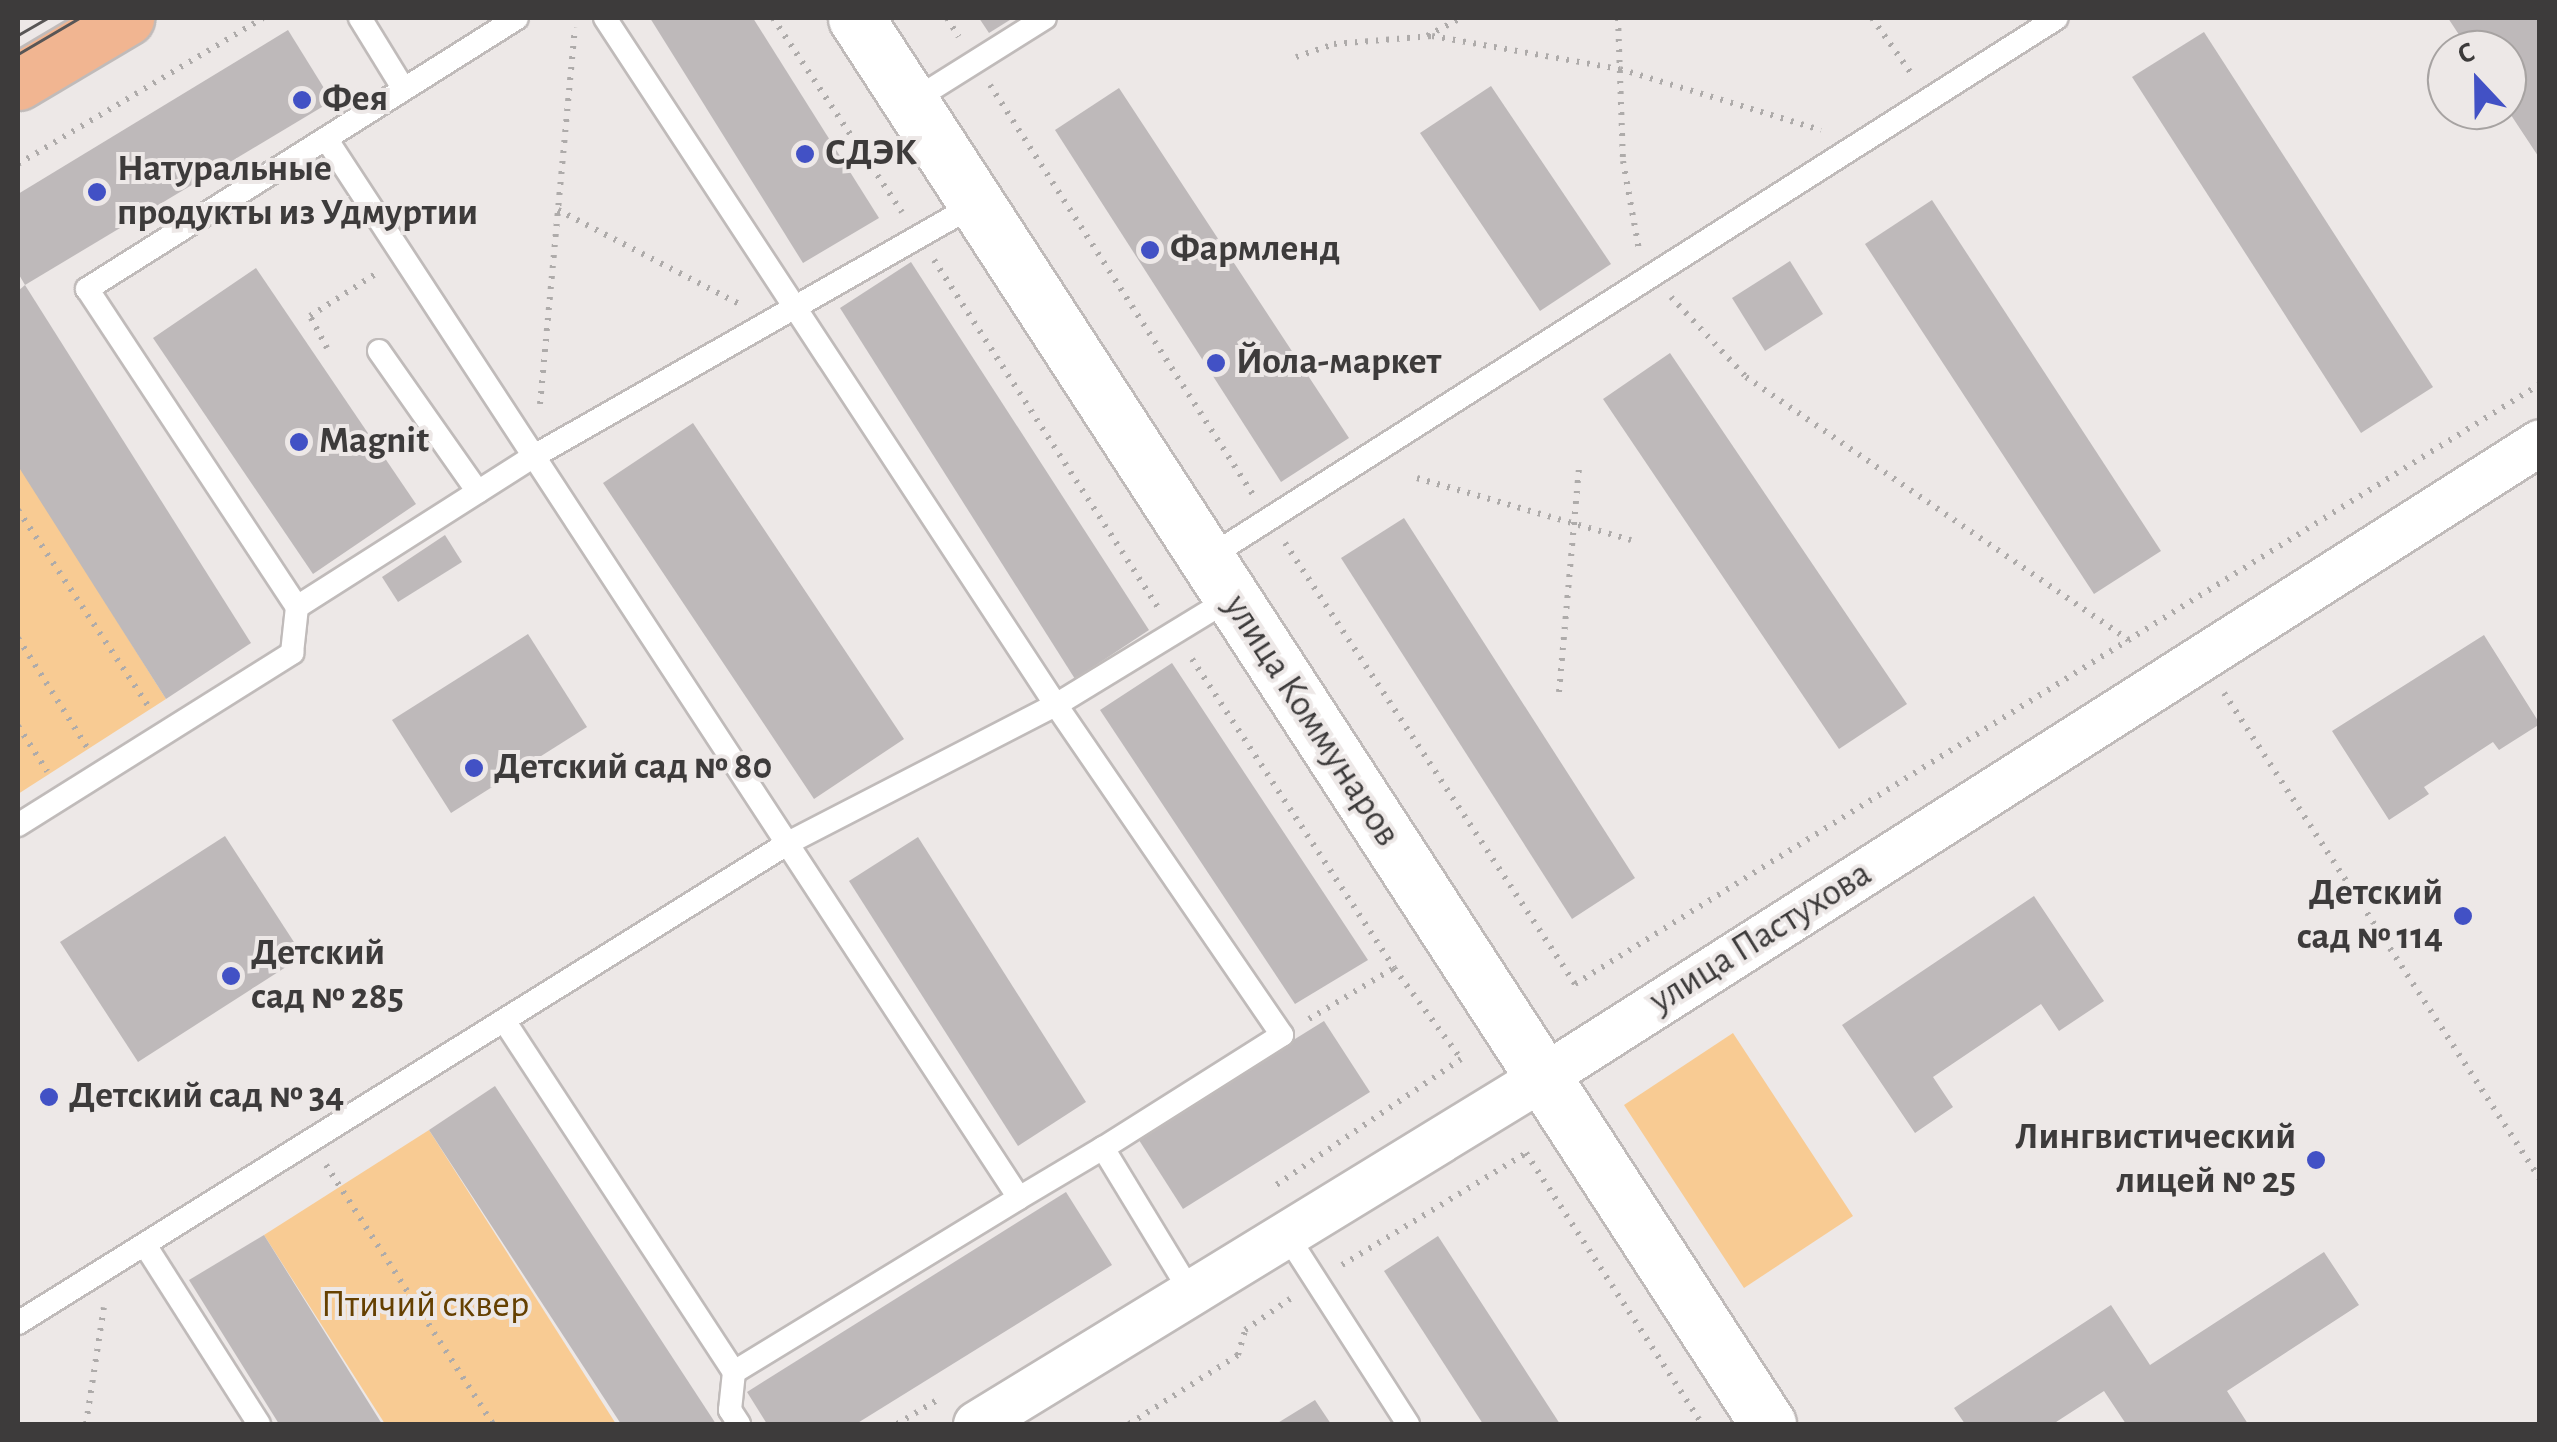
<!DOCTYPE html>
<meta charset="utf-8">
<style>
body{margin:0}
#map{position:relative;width:2557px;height:1442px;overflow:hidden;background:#ede8e7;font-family:"Alegreya Sans",sans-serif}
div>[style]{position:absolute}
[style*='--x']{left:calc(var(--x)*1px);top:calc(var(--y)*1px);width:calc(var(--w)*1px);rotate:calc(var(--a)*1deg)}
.green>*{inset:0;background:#f8cb93}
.building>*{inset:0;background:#beb9ba}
.path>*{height:6px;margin-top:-3px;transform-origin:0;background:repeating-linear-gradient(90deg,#aeabaa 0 2.5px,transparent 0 10.5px)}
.roads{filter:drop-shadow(2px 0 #c0bbba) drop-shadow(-2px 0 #c0bbba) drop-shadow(0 2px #c0bbba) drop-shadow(0 -2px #c0bbba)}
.service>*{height:22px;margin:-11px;padding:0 11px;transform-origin:11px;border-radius:11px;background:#fff}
.minor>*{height:45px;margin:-22.5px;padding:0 22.5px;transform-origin:22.5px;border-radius:22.5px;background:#fff}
.tertiary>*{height:55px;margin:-27.5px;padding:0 27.5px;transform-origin:27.5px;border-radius:27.5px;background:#fff}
.primary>*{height:55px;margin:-27.5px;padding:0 27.5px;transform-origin:27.5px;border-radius:27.5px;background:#f1b591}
.tram>*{height:2.5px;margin:-1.25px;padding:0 1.25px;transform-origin:1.25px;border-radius:1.25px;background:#585656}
.dots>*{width:28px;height:28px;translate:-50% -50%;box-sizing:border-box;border:5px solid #ede8e7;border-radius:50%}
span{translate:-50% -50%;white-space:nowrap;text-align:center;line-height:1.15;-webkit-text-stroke:8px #ede8e7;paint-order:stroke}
.poi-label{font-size:38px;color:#3d3b3b;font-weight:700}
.left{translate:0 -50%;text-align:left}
.right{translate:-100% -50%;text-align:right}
.street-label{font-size:38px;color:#3d3b3b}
.park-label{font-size:38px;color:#654001}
.frame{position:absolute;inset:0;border:20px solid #3d3b3b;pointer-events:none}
.north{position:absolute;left:2427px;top:30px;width:100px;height:100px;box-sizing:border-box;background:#ede8e7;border:2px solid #a7a3a2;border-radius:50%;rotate:338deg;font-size:28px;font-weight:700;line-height:40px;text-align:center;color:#3d3b3b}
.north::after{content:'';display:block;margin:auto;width:35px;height:45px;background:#4251c5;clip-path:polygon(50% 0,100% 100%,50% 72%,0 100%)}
</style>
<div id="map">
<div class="green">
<i style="clip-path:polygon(18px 463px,166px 699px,18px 794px)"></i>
<i style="clip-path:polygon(1733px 1033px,1853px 1216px,1744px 1288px,1624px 1105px)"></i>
<i style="clip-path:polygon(429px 1130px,616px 1424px,385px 1424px,264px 1235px)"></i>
</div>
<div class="building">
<i style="clip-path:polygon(650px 18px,753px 18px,879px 218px,803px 263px)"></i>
<i style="clip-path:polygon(979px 18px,1013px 18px,989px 33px)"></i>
<i style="clip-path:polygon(2448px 18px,2540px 18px,2540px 159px,2507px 109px,2507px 50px,2469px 50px)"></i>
<i style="clip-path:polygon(288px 30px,332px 101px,25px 285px,18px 273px,18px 194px)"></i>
<i style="clip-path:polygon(2204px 32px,2433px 387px,2361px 433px,2132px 77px)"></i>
<i style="clip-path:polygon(1491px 86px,1611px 264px,1540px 311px,1420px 133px)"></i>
<i style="clip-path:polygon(1119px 88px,1349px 438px,1281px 482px,1055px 130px)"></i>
<i style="clip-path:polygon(1932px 200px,2161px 551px,2094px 594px,1865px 244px)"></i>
<i style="clip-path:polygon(1790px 261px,1823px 314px,1765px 351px,1732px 298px)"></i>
<i style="clip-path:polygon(911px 262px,1149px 630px,1075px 679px,840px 308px)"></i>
<i style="clip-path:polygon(256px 268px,416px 504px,313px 574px,153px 338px)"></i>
<i style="clip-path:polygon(25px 285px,251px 643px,166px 699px,18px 466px,18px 291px)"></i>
<i style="clip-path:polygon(1670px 353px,1907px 704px,1839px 749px,1603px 399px)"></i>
<i style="clip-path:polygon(693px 423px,904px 739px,814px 799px,603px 483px)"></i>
<i style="clip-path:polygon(1404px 518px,1635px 878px,1572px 919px,1341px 558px)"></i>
<i style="clip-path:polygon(445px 535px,462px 562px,398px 602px,382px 577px)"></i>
<i style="clip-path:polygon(528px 634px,587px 727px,451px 813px,392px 720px)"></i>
<i style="clip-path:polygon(2484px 635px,2540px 724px,2499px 750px,2493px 742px,2424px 787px,2429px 794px,2389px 820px,2332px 731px)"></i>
<i style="clip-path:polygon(1172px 663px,1368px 960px,1295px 1004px,1100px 710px)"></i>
<i style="clip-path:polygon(225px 836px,303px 956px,138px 1062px,60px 942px)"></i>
<i style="clip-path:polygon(918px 837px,1086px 1102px,1018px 1146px,849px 881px)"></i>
<i style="clip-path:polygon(2034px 896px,2104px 1001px,2059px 1031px,2041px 1004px,1933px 1077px,1953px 1107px,1915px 1133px,1842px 1025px)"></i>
<i style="clip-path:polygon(1324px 1021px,1370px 1092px,1183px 1209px,1137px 1137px)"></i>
<i style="clip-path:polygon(495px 1086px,716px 1424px,621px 1424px,429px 1130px)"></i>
<i style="clip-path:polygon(1066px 1192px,1112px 1265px,856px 1424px,767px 1424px,747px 1392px)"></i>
<i style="clip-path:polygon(264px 1235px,382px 1424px,279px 1424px,189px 1280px)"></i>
<i style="clip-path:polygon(1438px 1236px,1560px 1424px,1483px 1424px,1384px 1271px)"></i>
<i style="clip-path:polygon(2324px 1252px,2359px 1305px,2227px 1391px,2248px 1424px,2126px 1424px,2104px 1391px,2053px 1424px,1965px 1424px,1954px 1408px,2111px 1305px,2150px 1365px)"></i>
<i style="clip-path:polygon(1315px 1400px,1331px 1424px,1276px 1424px)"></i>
</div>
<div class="path">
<i style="--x:773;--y:18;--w:233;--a:56.4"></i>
<i style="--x:947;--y:18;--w:22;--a:58"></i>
<i style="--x:1618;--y:18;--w:143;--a:88"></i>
<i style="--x:1623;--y:161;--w:90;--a:79.8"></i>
<i style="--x:1872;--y:18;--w:67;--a:54.7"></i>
<i style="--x:1427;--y:36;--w:38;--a:-28"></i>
<i style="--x:1296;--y:57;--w:40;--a:-18.9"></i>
<i style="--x:1334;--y:44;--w:98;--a:-4.7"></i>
<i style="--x:1432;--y:36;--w:191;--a:10"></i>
<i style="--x:1620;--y:69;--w:210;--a:16.9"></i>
<i style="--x:990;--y:85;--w:487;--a:57.3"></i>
<i style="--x:18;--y:164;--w:285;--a:-30.8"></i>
<i style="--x:558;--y:210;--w:204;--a:27.4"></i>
<i style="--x:934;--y:260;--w:413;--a:57.2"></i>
<i style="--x:1671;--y:297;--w:110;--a:46.8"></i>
<i style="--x:1746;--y:377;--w:464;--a:34.5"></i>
<i style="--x:327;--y:348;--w:36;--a:-118"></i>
<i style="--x:310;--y:316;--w:80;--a:-32.7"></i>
<i style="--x:540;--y:404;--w:378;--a:-84.7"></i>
<i style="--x:1417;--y:478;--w:223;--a:16.2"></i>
<i style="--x:18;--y:510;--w:237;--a:56.4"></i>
<i style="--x:1285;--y:543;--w:528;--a:56.67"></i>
<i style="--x:1575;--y:984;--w:1136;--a:-31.87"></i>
<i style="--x:18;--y:638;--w:129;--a:57.7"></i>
<i style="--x:1192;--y:659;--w:369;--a:56.8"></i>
<i style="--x:1394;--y:968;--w:113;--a:53.6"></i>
<i style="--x:1461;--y:1059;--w:225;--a:145.7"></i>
<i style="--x:1559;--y:692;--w:224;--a:-84.9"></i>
<i style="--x:2224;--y:693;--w:580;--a:56.97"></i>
<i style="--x:18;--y:726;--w:54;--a:57.2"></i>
<i style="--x:1309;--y:1019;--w:99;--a:-31"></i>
<i style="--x:326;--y:1165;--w:308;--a:57.2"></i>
<i style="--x:1342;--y:1265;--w:215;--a:-31.3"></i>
<i style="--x:1526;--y:1153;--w:323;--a:57"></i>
<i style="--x:86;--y:1424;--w:118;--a:-81.3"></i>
<i style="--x:897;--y:1424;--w:49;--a:-30.8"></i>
<i style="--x:1129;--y:1424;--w:129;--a:-32.3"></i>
<i style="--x:1238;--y:1355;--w:26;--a:-74"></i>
<i style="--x:1245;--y:1330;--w:55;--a:-34.6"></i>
</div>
<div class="roads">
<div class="service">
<i style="--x:360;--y:18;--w:82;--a:58.4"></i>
<i style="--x:605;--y:18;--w:822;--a:56.72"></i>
<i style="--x:1056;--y:705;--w:400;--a:55.6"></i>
<i style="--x:1282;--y:1035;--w:212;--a:147.7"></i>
<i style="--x:1103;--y:1148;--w:170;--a:58.7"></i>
<i style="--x:911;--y:102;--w:158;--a:-32.1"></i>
<i style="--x:327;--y:140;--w:1264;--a:56.81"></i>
<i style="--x:1019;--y:1198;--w:334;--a:148.6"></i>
<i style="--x:734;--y:1372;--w:38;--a:96"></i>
<i style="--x:730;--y:1410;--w:17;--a:57"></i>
<i style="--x:379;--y:351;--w:172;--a:54.9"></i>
<i style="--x:1206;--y:559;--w:1008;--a:-32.45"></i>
<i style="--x:297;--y:607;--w:381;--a:-123.4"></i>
<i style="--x:87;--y:289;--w:508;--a:-32.22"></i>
<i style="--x:18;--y:825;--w:324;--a:-32.1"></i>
<i style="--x:292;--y:653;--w:46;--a:-83.8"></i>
<i style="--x:297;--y:607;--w:283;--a:-32.5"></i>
<i style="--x:536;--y:455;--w:507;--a:-29.7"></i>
<i style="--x:505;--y:1022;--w:418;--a:56.8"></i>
<i style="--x:1019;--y:1198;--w:98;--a:-30.8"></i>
<i style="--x:1286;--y:1234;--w:226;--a:57.3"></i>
<i style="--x:145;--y:1245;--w:212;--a:57.5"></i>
<i style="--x:18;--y:1323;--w:910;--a:-31.93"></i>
<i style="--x:790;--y:842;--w:299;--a:-27.3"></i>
<i style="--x:1056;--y:705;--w:205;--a:-31.4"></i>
</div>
<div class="minor">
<i style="--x:976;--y:1424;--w:663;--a:-31.48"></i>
<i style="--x:1541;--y:1078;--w:1184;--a:-32.48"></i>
</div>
<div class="tertiary">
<i style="--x:856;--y:18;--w:1676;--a:57.03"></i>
</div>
<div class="primary">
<i style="--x:18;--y:82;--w:126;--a:-30.7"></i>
</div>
</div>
<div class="tram">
<i style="--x:18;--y:35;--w:34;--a:-30"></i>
<i style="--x:18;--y:54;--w:71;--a:-30.5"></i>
</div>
<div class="dots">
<i style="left:302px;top:100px;background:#4251c5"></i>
<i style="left:805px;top:154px;background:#4251c5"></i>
<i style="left:97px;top:192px;background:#4251c5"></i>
<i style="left:1150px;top:250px;background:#4251c5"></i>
<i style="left:1216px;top:363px;background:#4251c5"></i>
<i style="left:299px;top:442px;background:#4251c5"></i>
<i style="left:474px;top:768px;background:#4251c5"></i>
<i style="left:2463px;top:916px;background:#4251c5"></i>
<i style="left:231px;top:976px;background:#4251c5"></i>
<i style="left:49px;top:1097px;background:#4251c5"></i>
<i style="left:2316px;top:1160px;background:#4251c5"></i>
</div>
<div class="poi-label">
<span class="left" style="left:322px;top:100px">Фея</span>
<span class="left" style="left:825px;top:154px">СДЭК</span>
<span class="left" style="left:117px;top:192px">Натуральные<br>продукты из Удмуртии</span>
<span class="left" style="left:1170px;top:250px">Фармленд</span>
<span class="left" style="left:1236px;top:363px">Йола-маркет</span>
<span class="left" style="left:319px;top:442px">Magnit</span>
<span class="left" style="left:494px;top:768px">Детский сад № 80</span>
<span class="right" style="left:2443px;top:916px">Детский<br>сад № 114</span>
<span class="left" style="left:251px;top:976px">Детский<br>сад № 285</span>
<span class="left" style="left:69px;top:1097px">Детский сад № 34</span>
<span class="right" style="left:2296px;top:1160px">Лингвистический<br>лицей № 25</span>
</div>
<div class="street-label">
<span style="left:1311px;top:721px;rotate:57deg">улица Коммунаров</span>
<span style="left:1761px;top:938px;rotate:-32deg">улица Пастухова</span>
</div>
<div class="park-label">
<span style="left:425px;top:1306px">Птичий сквер</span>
</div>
<div class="frame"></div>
<div class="north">С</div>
</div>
